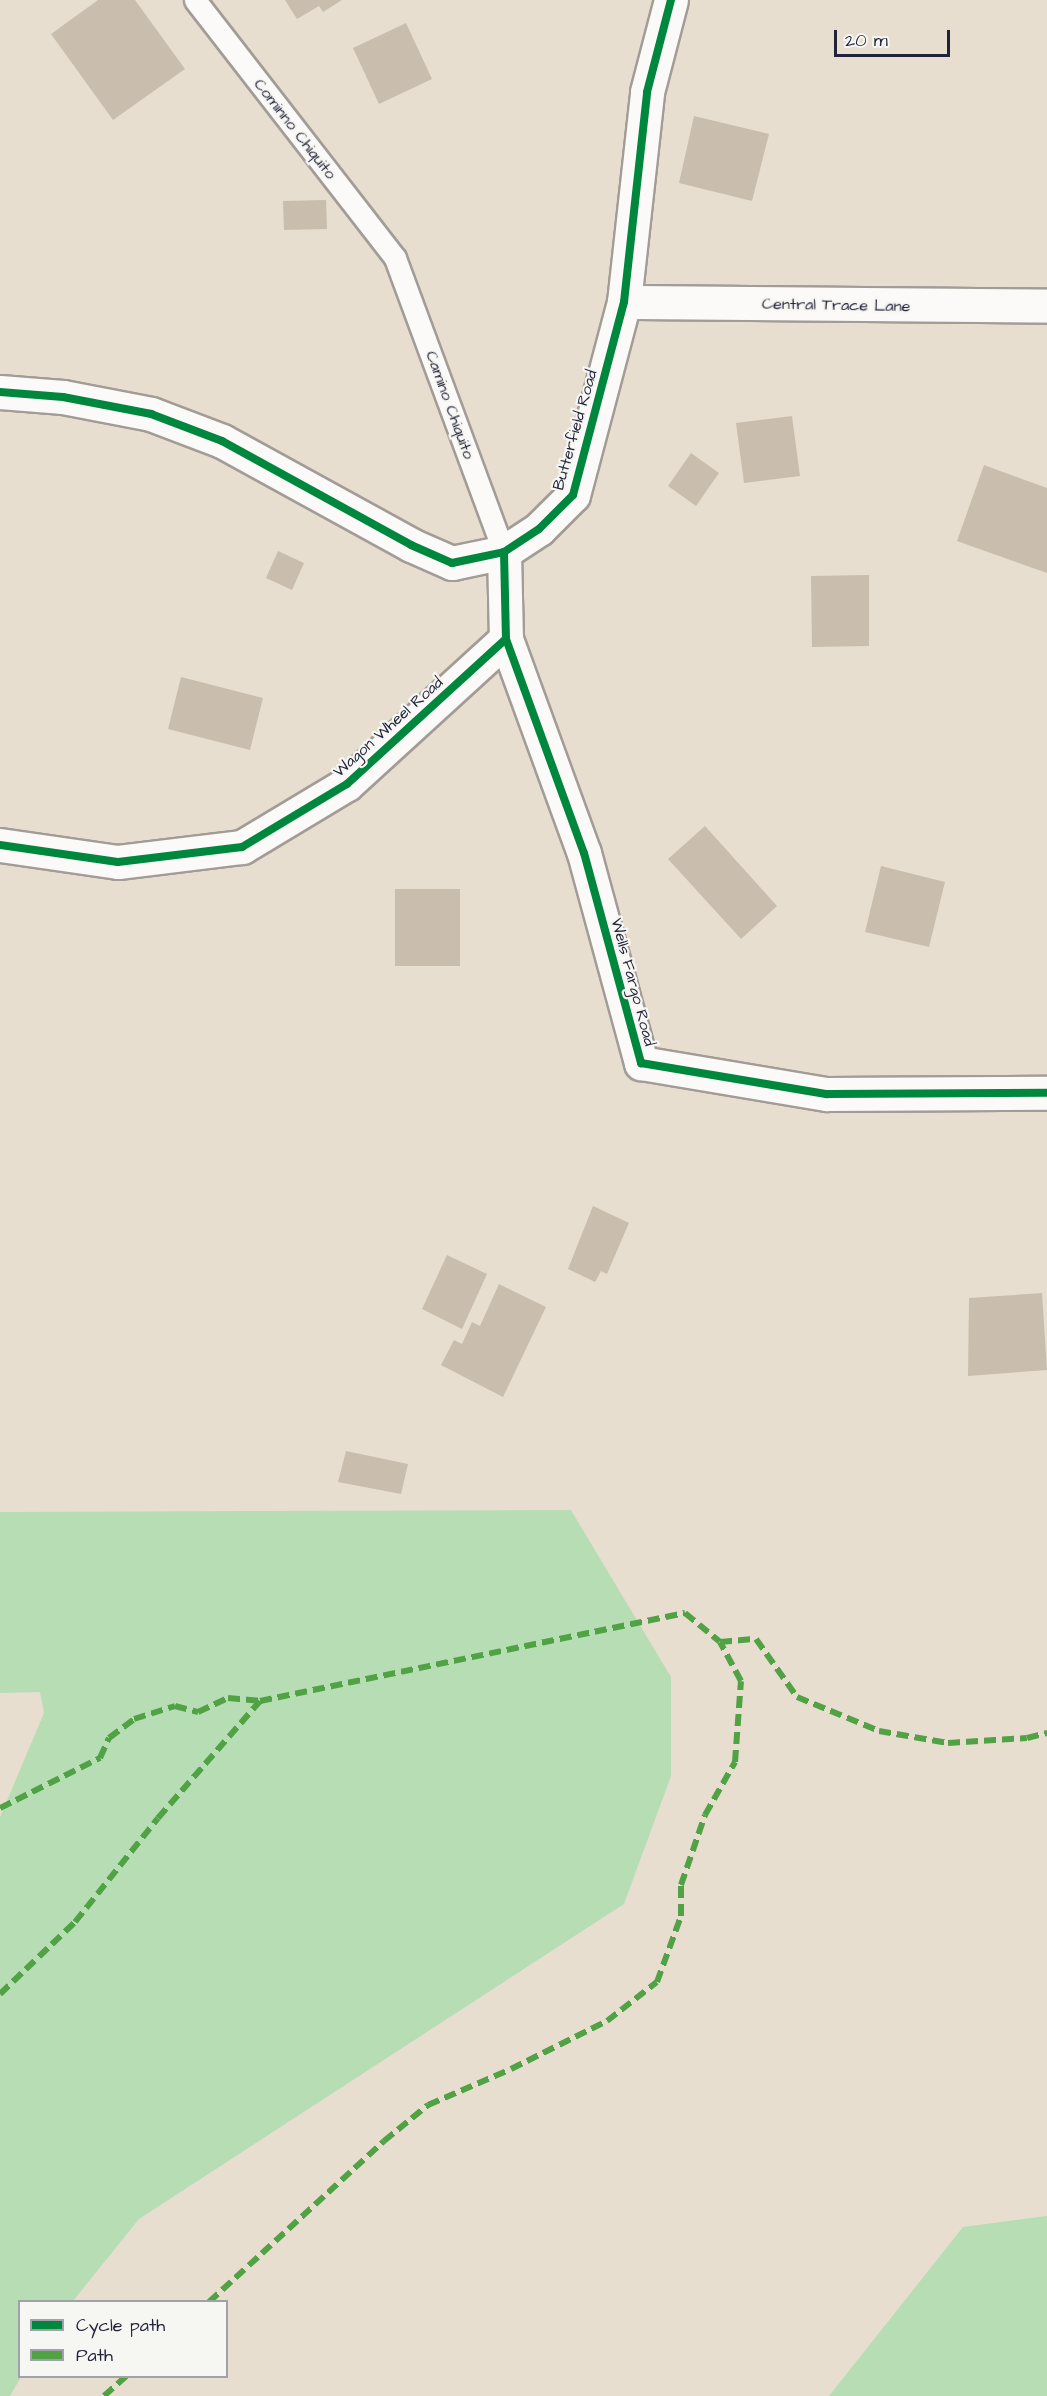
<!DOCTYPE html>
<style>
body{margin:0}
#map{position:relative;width:1047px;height:2396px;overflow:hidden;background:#e8ded0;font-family:"Architects Daughter",sans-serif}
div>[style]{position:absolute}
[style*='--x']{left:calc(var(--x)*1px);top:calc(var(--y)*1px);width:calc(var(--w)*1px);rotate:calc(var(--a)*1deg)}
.green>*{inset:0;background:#b6ddb4}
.building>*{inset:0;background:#c9bdad}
.roads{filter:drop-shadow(2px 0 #a29c97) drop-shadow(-2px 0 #a29c97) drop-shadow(0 2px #a29c97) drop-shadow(0 -2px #a29c97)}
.lane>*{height:21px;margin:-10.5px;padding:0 10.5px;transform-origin:10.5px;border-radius:10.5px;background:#fcfaf8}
.street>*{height:33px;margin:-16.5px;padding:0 16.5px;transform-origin:16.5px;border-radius:16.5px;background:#fcfaf8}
.quiet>*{height:6px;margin-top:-3px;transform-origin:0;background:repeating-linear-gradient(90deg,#50a245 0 12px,transparent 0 18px)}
.cycleway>*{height:8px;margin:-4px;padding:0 4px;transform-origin:4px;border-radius:4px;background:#00873e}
span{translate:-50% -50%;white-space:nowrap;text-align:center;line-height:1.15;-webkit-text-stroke:4.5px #f6f6f2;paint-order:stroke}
.street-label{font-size:16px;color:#22223b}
.legend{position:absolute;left:18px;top:2300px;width:210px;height:78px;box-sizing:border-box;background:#f6f6f2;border:2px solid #a1a1a9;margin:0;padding:8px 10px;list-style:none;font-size:18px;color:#22223b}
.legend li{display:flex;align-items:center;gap:12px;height:30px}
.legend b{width:30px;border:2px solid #a1a1a9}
.scale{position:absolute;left:834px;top:30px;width:116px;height:27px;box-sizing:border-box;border:3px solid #22223b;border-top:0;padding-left:8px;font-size:18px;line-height:21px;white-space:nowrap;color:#22223b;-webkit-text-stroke:4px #f6f6f2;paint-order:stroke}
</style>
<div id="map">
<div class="green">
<i style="clip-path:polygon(571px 1510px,671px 1677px,671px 1776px,624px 1904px,139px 2219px,73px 2301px,20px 2302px,21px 2377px,10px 2396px,0 2396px,0 1817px,44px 1713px,40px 1692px,0 1693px,0 1512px)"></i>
<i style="clip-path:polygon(1047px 2216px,1047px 2396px,829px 2396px,963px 2227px)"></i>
</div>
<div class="building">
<i style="clip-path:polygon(98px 0,135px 0,185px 69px,113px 120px,51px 34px)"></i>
<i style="clip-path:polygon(285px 0,342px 0,323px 12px,319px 6px,297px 19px)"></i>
<i style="clip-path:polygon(406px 23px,432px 79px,379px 104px,353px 48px)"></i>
<i style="clip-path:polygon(694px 116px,769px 134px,752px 201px,679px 183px)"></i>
<i style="clip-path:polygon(326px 200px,327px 229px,284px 230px,283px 201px)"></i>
<i style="clip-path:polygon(792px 416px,800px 476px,744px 483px,736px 423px)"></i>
<i style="clip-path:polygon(691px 453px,719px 473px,696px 506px,668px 486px)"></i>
<i style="clip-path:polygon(984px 465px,1047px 488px,1047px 573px,957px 541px)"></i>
<i style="clip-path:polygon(278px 551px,304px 563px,292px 590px,266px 578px)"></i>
<i style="clip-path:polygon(869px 575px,869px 646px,812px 647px,811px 576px)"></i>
<i style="clip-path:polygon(181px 677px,263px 698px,250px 750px,168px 729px)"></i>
<i style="clip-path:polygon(705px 826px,777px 906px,741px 939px,668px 859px)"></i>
<i style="clip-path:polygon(881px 866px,945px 882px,929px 947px,865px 932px)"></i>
<i style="clip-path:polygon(395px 889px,460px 889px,460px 966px,395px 966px)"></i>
<i style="clip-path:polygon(593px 1206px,629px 1223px,607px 1274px,601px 1271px,595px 1282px,568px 1269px)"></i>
<i style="clip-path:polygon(447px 1255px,487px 1274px,462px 1329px,422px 1309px)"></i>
<i style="clip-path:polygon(499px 1284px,546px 1307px,503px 1397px,441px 1365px,454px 1340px,462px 1344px,472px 1322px,480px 1326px)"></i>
<i style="clip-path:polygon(1042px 1293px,1047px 1370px,968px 1376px,969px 1298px)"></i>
<i style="clip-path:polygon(346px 1451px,408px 1464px,401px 1494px,338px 1482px)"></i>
</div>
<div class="roads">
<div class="lane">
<i style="--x:195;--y:0;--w:326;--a:52.2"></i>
<i style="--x:395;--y:258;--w:314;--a:69.7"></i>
</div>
<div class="street">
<i style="--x:624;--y:302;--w:423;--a:0.5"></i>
<i style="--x:0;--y:392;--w:63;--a:4.5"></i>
<i style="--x:63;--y:397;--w:90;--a:10.9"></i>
<i style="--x:151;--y:414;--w:76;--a:20.8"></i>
<i style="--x:222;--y:441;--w:216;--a:28.8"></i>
<i style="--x:411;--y:545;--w:45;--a:23.7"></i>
<i style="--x:452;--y:563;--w:53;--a:-11.9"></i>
<i style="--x:504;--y:552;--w:42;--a:-33.3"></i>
<i style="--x:539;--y:529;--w:48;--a:-45"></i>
<i style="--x:573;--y:495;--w:200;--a:-75.2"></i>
<i style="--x:624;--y:302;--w:211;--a:-83.7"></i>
<i style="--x:647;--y:92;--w:95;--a:-75.4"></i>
<i style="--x:504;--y:552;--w:87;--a:88.7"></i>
<i style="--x:506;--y:639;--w:228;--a:70"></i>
<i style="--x:584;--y:853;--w:218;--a:74.8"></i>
<i style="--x:641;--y:1063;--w:189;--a:9.5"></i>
<i style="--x:827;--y:1094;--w:220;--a:-0.3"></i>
<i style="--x:0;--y:845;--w:119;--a:8.2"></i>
<i style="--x:118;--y:862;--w:125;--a:-6.9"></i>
<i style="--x:242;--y:847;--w:122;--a:-31"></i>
<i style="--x:347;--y:784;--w:215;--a:-42.4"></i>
</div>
</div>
<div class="quiet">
<i style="--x:0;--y:1808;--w:112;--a:-26.6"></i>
<i style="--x:100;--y:1758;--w:22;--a:-66"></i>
<i style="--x:109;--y:1738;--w:31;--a:-37"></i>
<i style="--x:134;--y:1719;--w:43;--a:-17.6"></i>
<i style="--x:175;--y:1706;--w:24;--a:15"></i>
<i style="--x:198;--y:1712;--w:33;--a:-25"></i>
<i style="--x:228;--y:1698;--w:32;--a:5"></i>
<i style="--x:0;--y:1994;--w:104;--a:-43.8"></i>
<i style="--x:75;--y:1922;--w:133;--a:-51.4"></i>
<i style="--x:158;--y:1818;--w:155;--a:-48.9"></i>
<i style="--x:260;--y:1701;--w:434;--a:-11.7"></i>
<i style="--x:685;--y:1613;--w:45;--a:39.6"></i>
<i style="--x:720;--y:1642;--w:36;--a:-5"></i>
<i style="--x:756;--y:1639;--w:71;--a:54.7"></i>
<i style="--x:797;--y:1697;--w:89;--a:22.5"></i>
<i style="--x:879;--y:1731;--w:70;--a:9.9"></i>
<i style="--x:948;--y:1743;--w:79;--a:-3.6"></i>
<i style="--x:1027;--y:1738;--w:21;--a:-14"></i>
<i style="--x:209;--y:2302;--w:238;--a:-42.6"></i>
<i style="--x:384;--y:2141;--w:57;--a:-39.3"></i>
<i style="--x:428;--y:2105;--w:90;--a:-23.4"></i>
<i style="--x:511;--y:2069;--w:107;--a:-26.6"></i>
<i style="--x:607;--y:2021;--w:63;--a:-38"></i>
<i style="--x:657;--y:1982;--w:70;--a:-70"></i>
<i style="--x:681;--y:1916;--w:31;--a:-90"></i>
<i style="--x:681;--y:1885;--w:74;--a:-71.1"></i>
<i style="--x:705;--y:1815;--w:61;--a:-60.5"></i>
<i style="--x:735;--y:1762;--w:81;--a:-85.8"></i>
<i style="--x:741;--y:1681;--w:44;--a:-118.3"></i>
<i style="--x:104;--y:2396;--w:30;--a:-42"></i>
</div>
<div class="cycleway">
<i style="--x:0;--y:392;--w:63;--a:4.5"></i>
<i style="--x:63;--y:397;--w:90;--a:10.9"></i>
<i style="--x:151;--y:414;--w:76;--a:20.8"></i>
<i style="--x:222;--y:441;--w:216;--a:28.8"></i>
<i style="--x:411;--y:545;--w:45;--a:23.7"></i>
<i style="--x:452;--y:563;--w:53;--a:-11.9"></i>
<i style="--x:504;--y:552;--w:42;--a:-33.3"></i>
<i style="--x:539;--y:529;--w:48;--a:-45"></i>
<i style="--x:573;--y:495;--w:200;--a:-75.2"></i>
<i style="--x:624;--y:302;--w:211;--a:-83.7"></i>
<i style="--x:647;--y:92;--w:95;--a:-75.4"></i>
<i style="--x:504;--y:552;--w:87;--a:88.7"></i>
<i style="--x:506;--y:639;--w:228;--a:70"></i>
<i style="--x:584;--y:853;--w:218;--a:74.8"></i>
<i style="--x:641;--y:1063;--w:189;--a:9.5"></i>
<i style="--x:827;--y:1094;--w:220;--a:-0.3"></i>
<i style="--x:0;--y:845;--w:119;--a:8.2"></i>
<i style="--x:118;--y:862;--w:125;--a:-6.9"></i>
<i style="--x:242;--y:847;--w:122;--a:-31"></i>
<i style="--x:347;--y:784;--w:215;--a:-42.4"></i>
</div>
<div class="street-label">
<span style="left:295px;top:129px;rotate:52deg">Cominno Chiquito</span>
<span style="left:836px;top:305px;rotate:1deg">Central Trace Lane</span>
<span style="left:450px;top:405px;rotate:70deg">Camino Chiquito</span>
<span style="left:575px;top:430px;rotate:-74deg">Butterfield Road</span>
<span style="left:388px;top:727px;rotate:-42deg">Wagon Wheel Road</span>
<span style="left:633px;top:982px;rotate:75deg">Wells Fargo Road</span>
</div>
<ul class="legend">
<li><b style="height:8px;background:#00873e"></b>Cycle path</li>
<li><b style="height:8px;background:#50a245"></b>Path</li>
</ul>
<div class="scale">20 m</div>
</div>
